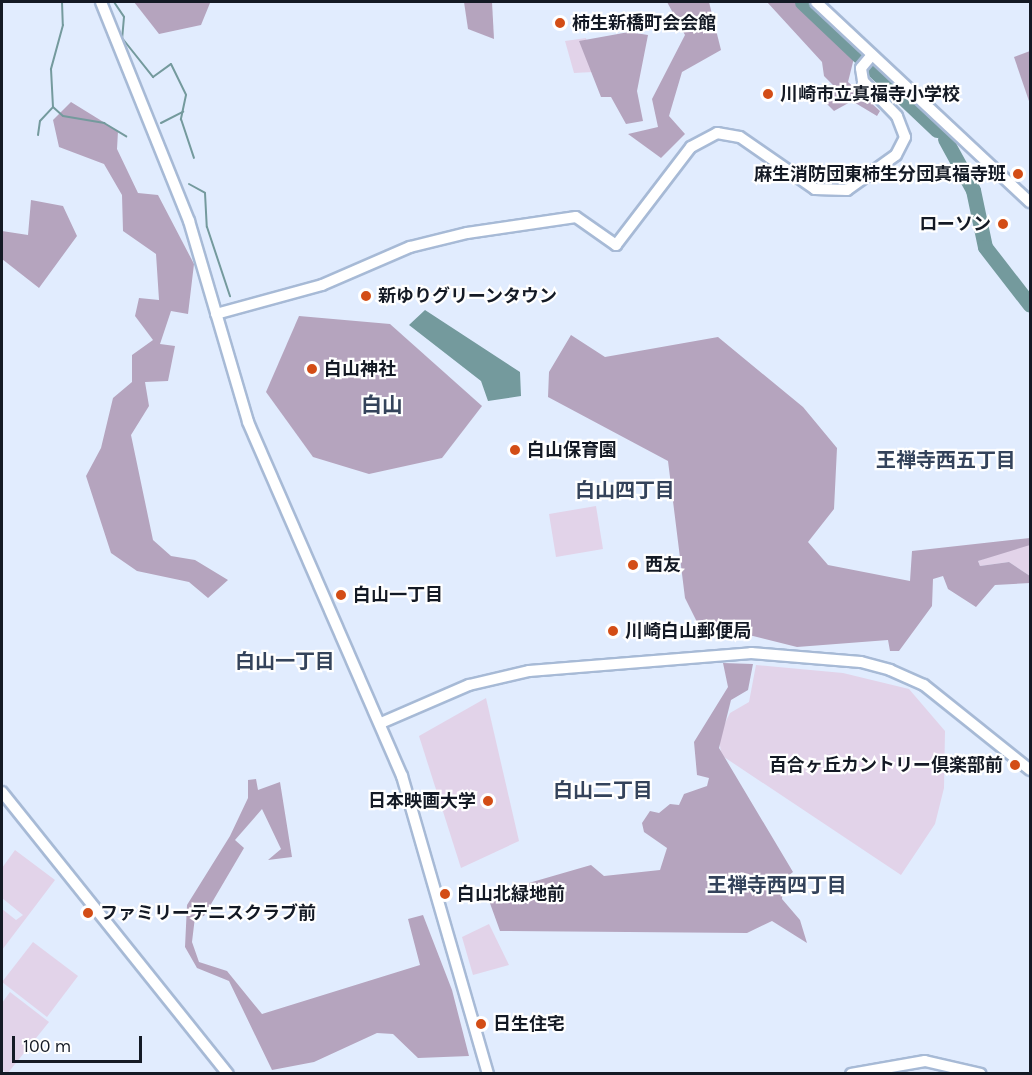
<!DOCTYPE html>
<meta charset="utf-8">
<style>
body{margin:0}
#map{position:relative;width:1032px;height:1075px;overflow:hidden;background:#e1ecfe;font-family:Karla,"Noto Sans JP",sans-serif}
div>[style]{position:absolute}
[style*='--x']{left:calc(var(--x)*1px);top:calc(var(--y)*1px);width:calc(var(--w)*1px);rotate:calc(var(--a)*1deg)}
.green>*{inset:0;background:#e2d3e9}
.forest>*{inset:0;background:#b5a4be}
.water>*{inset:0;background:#749a9d}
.stream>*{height:2px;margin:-1px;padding:0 1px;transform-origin:1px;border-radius:1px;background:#749a9d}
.river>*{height:15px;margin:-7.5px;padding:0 7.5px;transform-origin:7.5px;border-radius:7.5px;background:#749a9d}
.roads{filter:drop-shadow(2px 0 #a7bad6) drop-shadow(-2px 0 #a7bad6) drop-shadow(0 2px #a7bad6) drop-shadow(0 -2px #a7bad6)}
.secondary>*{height:10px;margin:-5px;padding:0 5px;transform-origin:5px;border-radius:5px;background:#fff}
.dots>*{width:16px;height:16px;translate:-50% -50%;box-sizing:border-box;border:3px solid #fff;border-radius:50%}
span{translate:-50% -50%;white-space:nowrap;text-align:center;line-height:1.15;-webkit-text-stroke:4.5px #fff;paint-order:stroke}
.poi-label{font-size:18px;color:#141a25;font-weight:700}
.left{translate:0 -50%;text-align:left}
.right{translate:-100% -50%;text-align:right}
.neighbourhood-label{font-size:20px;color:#34435b;font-weight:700}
.quarter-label{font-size:21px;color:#34435b;font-weight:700}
.frame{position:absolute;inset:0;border:3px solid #141a25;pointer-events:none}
.scale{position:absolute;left:12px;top:1036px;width:130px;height:27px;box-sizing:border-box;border:3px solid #141a25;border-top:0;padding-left:8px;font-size:18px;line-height:21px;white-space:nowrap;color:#141a25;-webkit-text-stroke:4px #fff;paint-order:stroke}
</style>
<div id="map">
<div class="green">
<i style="clip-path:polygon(586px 38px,593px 72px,574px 73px,565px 41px)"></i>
<i style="clip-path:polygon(596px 506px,603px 549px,556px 557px,549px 514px)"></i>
<i style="clip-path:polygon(1025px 544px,1030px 545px,1030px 576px,1009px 562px,980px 566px,978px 561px)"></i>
<i style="clip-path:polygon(756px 665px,843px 673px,909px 689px,945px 731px,944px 788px,935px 824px,901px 875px,721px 755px,719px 735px,730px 713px,749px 702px)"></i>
<i style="clip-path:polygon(486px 698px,519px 841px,461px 868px,419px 736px)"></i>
<i style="clip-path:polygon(15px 850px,55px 880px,2px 950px,2px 909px,16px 920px,23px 915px,2px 898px,2px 868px)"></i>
<i style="clip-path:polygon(489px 924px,509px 965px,473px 975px,462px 937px)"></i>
<i style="clip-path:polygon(33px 942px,78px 976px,47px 1017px,2px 982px)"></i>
<i style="clip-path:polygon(10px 992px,49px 1022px,7px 1074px,2px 1069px,2px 1003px)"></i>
</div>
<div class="forest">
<i style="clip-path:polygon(134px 2px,210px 2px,210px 3px,201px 25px,159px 34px)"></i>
<i style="clip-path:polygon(464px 2px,492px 2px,494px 39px,468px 29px)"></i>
<i style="clip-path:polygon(667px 2px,709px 2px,721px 50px,682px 72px,669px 116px,685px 134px,661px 158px,628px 134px,658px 127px,652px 99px,685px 35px)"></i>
<i style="clip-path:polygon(767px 2px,795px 2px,854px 58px,848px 82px,880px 111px,877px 116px,852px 101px,834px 111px,826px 103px,836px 88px,824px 76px,822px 62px)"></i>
<i style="clip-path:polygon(629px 32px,648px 35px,637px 91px,643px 121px,626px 124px,611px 97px,601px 97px,579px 41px)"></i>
<i style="clip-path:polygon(1030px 51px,1030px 104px,1014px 57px)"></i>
<i style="clip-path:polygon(71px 102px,118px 131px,117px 149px,138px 193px,158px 195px,194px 264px,188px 314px,171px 311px,160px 344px,175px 346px,168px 381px,145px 382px,149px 406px,131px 435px,153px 540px,171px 556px,195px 560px,228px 580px,208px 598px,189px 582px,137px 571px,111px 553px,86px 476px,101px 448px,113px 398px,132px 382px,132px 355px,153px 340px,135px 316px,139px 298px,159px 300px,156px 254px,123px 231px,122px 195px,104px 164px,59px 147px,53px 120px)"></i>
<i style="clip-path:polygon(31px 200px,63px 206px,77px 236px,39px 288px,2px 259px,2px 231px,28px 235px)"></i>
<i style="clip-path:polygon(299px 316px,390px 324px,482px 406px,442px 458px,369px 474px,313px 457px,266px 392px)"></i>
<i style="clip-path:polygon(571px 335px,605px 357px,718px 337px,803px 407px,837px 448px,834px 509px,808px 542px,828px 565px,910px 581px,912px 551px,1030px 538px,1030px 545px,978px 561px,980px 566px,1009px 562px,1030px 576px,1030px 583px,995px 585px,976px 607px,948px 589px,943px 576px,933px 579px,932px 606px,899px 651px,890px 651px,888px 640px,797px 647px,697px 622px,685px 598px,668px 461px,548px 397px,549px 372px)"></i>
<i style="clip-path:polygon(723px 663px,753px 664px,748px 690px,731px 700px,719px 748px,793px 872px,784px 879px,782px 899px,800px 920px,807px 943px,772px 921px,747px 933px,500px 931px,487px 895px,591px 865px,604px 876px,660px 870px,667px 848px,644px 832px,642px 823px,650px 811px,659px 813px,670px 804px,679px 805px,684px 794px,707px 786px,709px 778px,697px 775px,694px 742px,728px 687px)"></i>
<i style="clip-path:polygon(256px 779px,258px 790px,280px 782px,292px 857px,268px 860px,281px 849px,262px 809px,235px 840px,244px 848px,204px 916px,195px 917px,192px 942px,199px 962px,227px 971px,262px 1014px,420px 965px,408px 919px,423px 915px,452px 990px,469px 1056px,418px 1058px,393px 1034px,377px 1033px,314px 1062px,272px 1070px,229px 981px,197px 968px,185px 947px,187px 905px,230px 836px,248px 798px,248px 780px)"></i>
</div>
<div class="water">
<i style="clip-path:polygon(425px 310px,520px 372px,521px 396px,488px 401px,481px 381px,409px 325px)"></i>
</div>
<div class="stream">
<i style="--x:62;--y:2;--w:23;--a:88"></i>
<i style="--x:63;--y:25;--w:46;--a:105.3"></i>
<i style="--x:51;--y:69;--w:38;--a:87"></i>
<i style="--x:53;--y:107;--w:13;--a:42"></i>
<i style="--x:63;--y:116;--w:42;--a:9.7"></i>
<i style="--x:104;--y:123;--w:26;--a:31"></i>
<i style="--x:114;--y:2;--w:18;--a:56"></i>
<i style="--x:124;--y:17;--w:21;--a:95"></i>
<i style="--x:122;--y:38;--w:50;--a:51.5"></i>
<i style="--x:153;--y:77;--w:22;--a:-36"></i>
<i style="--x:171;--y:64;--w:34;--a:64"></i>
<i style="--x:186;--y:95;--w:25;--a:102"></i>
<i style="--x:181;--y:119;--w:41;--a:71.6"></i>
<i style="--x:161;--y:123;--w:25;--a:-27"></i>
<i style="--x:38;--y:135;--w:14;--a:-82"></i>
<i style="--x:40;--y:121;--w:19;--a:-47"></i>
<i style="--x:189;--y:184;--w:18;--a:29"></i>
<i style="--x:205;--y:193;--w:34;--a:87"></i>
<i style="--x:207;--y:227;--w:73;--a:71.6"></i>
</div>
<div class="river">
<i style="--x:802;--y:2;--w:186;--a:43.5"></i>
<i style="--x:945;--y:139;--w:58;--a:61.2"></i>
<i style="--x:973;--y:190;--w:58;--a:78.1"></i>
<i style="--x:985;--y:247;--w:73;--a:52.2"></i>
</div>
<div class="roads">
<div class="secondary">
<i style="--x:101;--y:2;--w:236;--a:68.1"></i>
<i style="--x:189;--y:221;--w:209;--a:73.6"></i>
<i style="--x:248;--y:422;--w:386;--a:66.5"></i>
<i style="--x:402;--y:776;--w:310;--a:73.9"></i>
<i style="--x:816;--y:2;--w:293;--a:43.1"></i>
<i style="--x:216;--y:314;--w:110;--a:-15.3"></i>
<i style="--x:322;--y:285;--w:96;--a:-23.4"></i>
<i style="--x:410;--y:247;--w:59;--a:-13.8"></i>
<i style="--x:467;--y:233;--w:110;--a:-8.4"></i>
<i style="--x:576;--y:217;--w:49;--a:35"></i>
<i style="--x:616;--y:245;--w:123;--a:-52.6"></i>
<i style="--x:691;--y:147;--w:30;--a:-28"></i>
<i style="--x:717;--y:133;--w:23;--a:10"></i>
<i style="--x:740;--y:137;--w:91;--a:34.7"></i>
<i style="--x:815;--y:189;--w:32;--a:2"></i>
<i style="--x:847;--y:190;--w:60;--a:-35.5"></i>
<i style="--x:896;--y:155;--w:20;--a:-63"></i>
<i style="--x:905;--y:137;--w:22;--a:-111"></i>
<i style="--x:897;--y:116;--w:49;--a:-134.2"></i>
<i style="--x:863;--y:81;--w:13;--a:-99"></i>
<i style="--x:861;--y:68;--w:16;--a:-50"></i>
<i style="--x:381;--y:723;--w:96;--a:-23.4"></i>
<i style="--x:469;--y:685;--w:62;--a:-13.1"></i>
<i style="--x:529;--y:671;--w:223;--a:-4.6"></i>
<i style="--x:751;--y:653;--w:110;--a:4.7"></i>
<i style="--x:861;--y:662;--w:30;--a:15"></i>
<i style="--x:890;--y:670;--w:37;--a:24"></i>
<i style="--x:924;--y:685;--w:136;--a:38.7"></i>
<i style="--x:2;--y:792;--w:361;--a:51.3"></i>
<i style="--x:851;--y:1074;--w:75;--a:-10"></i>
<i style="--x:925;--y:1061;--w:57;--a:13.1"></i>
</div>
</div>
<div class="dots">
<i style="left:560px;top:23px;background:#d34d16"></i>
<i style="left:768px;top:94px;background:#d34d16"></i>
<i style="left:1018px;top:174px;background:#d34d16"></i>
<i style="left:1003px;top:224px;background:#d34d16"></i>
<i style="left:366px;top:296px;background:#d34d16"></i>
<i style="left:312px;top:369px;background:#d34d16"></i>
<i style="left:515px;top:450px;background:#d34d16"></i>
<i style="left:633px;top:565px;background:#d34d16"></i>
<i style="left:341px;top:595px;background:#d34d16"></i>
<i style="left:613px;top:631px;background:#d34d16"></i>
<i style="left:1015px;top:765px;background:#d34d16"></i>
<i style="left:488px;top:801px;background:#d34d16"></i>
<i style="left:445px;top:894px;background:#d34d16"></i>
<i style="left:88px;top:913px;background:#d34d16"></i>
<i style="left:481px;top:1024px;background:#d34d16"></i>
</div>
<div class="poi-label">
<span class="left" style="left:572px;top:23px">柿生新橋町会会館</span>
<span class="left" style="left:780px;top:94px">川崎市立真福寺小学校</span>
<span class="right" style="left:1006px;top:174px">麻生消防団東柿生分団真福寺班</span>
<span class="right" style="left:991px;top:224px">ローソン</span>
<span class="left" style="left:378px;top:296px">新ゆりグリーンタウン</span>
<span class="left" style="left:324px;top:369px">白山神社</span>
<span class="left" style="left:527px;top:450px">白山保育園</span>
<span class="left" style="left:645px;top:565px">西友</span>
<span class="left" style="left:353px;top:595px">白山一丁目</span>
<span class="left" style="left:625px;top:631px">川崎白山郵便局</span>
<span class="right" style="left:1003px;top:765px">百合ヶ丘カントリー倶楽部前</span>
<span class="right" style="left:476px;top:801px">日本映画大学</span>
<span class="left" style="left:457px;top:894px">白山北緑地前</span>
<span class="left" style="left:100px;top:913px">ファミリーテニスクラブ前</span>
<span class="left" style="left:493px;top:1024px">日生住宅</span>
</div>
<div class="neighbourhood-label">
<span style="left:946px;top:460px">王禅寺西五丁目</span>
<span style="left:625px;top:490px">白山四丁目</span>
<span style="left:285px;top:661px">白山一丁目</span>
<span style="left:603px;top:790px">白山二丁目</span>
<span style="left:777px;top:885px">王禅寺西四丁目</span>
</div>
<div class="quarter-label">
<span style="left:382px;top:405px">白山</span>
</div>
<div class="frame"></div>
<div class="scale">100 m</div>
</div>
